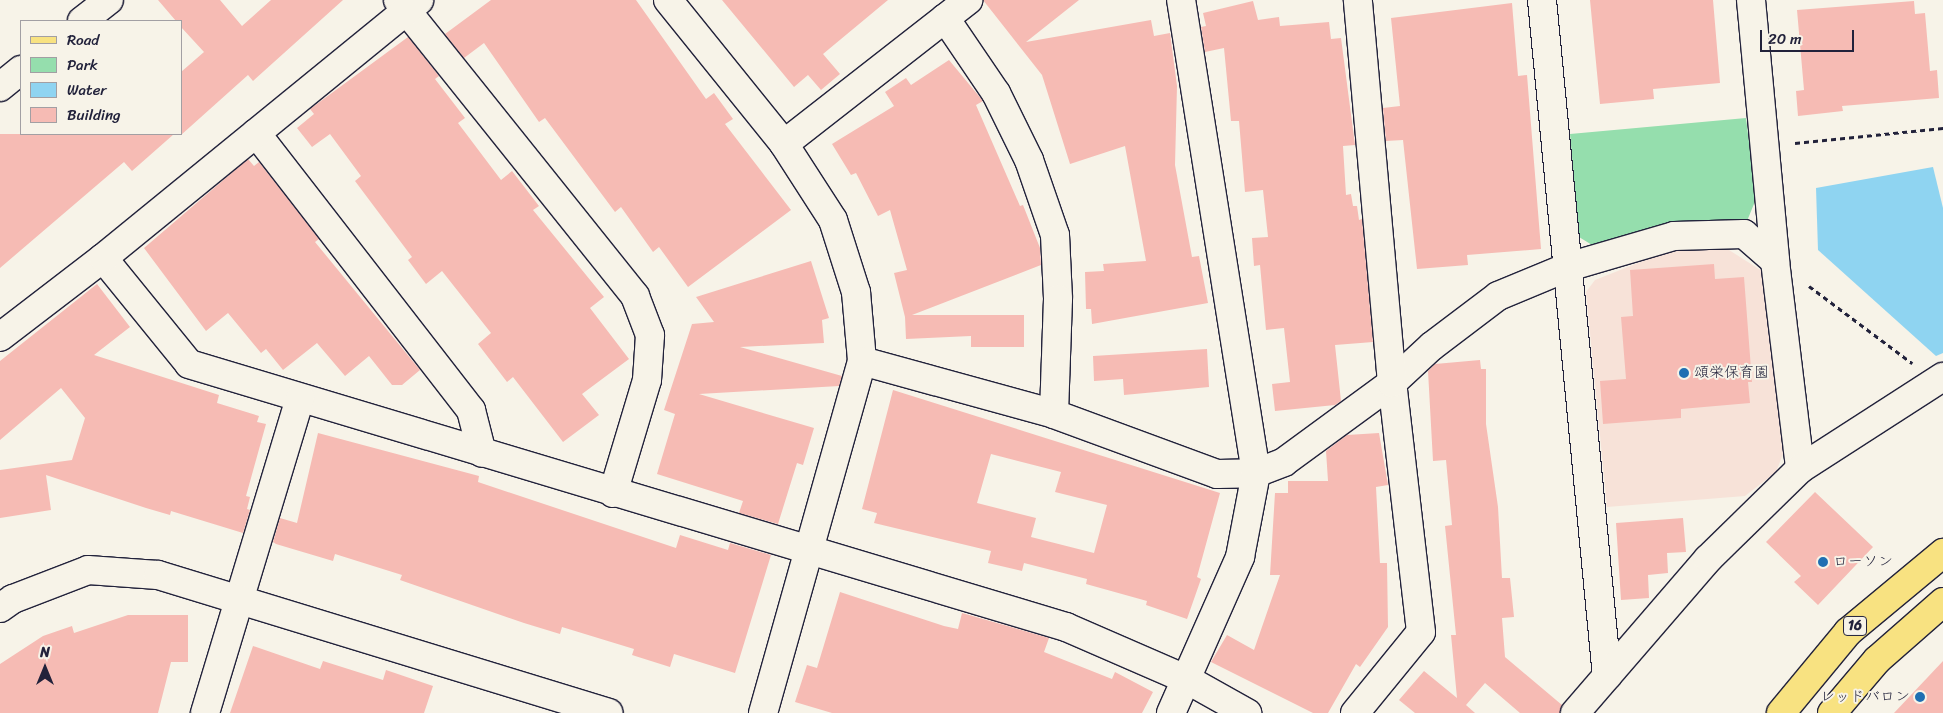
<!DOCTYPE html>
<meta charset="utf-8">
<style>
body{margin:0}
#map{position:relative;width:1943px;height:713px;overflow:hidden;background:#f7f3e8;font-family:Sriracha,"Klee One",sans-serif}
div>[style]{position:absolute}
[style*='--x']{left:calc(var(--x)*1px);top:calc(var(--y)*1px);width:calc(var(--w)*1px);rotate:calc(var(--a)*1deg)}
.built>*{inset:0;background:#f7e2d8}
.green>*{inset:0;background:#95dead}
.water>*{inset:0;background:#8fd4f1}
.building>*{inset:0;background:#f6bbb4}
.path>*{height:3px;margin-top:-1.5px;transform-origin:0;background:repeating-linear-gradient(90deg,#22223b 0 5px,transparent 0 9px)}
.roads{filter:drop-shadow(1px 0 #22223b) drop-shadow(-1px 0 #22223b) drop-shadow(0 1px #22223b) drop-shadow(0 -1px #22223b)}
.street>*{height:28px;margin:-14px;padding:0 14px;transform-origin:14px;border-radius:14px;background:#f7f3e8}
.secondary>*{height:28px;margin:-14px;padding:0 14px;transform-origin:14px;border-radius:14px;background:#f7f3e8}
.primary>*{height:28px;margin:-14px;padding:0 14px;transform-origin:14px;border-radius:14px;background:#f8e281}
.dots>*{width:14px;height:14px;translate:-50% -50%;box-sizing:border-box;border:2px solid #f7f3e8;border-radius:50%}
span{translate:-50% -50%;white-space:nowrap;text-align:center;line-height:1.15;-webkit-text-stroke:4px #f7f3e8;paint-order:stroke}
.shield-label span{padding:1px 4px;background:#f7f3e8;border:1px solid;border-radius:4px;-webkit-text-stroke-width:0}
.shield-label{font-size:14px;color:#22223b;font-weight:700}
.poi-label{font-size:15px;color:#22223b}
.left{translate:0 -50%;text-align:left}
.right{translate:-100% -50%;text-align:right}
.legend{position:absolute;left:20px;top:20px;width:162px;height:115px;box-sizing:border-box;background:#f7f3e8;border:1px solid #a29fa3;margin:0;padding:6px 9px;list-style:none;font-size:15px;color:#22223b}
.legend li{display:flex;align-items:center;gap:10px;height:25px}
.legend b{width:25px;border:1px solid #a29fa3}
.north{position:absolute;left:20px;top:643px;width:50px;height:50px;-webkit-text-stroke:4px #f7f3e8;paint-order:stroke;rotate:0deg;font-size:14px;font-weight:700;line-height:20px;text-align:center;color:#22223b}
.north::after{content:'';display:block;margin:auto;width:18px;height:22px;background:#22223b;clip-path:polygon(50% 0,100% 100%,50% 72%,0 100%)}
.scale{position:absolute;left:1760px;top:30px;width:94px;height:22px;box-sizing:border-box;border:2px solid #22223b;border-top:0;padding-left:6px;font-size:15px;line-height:18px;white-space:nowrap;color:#22223b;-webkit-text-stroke:4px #f7f3e8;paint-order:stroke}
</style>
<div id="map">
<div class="built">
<i style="clip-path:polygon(1676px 248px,1729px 250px,1762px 271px,1783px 454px,1776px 472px,1745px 496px,1607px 507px,1586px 292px,1595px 280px)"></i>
</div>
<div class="green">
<i style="clip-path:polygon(1746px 118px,1756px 199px,1747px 221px,1675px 222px,1597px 248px,1579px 237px,1570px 134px)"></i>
</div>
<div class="water">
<i style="clip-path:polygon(1933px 167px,1943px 208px,1943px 353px,1936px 356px,1818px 250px,1816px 188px)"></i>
</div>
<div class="building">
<i style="clip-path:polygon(158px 0,220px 0,242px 26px,271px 0,343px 0,253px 81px,248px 75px,181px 135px,181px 72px,204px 52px,181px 27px,181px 21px,176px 21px)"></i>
<i style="clip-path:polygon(491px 0,636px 0,706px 99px,714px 93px,733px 119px,725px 124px,791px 210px,688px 287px,659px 247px,653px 252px,621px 207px,615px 212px,545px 118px,539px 122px,484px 43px,464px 58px,445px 34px)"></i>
<i style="clip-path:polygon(722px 0,888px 0,823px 54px,840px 74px,821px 90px,808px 75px,794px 87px)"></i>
<i style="clip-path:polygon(983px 0,1079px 0,1026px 42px,1151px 20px,1154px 36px,1170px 33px,1177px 86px,1175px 165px,1192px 257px,1199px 256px,1208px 303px,1092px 324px,1091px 309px,1086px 309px,1085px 272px,1104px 271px,1103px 264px,1146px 261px,1125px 146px,1070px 164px,1042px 75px)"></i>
<i style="clip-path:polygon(1590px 0,1713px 0,1720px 83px,1653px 89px,1654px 99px,1600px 104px)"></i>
<i style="clip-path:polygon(1253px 1px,1258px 20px,1279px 17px,1280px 26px,1329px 22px,1331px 39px,1341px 38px,1355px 145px,1343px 146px,1346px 195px,1351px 194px,1353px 206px,1357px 206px,1359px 220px,1362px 219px,1373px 342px,1335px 345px,1341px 401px,1335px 405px,1275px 411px,1272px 384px,1290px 382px,1284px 328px,1266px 330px,1260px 265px,1254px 266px,1252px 238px,1268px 237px,1263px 190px,1245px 192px,1239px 121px,1231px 121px,1224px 48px,1205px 52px,1201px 27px,1206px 26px,1203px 13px)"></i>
<i style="clip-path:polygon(1914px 1px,1915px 14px,1925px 13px,1930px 71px,1937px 70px,1939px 98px,1842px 106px,1843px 111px,1798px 116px,1796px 91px,1804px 90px,1797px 10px)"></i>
<i style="clip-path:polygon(1512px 3px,1518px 76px,1527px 75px,1541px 249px,1467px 255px,1468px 265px,1417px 269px,1403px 140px,1386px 141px,1383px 108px,1400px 106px,1391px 18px)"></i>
<i style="clip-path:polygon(408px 37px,439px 76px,435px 79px,465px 118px,458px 123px,501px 180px,512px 171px,539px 206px,533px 210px,604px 297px,590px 308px,629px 359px,582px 394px,599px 415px,563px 442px,513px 377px,507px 382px,478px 344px,491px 333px,442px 271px,426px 284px,408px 260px,412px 257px,355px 181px,361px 176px,330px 134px,312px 147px,297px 128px,314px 114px,310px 109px)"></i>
<i style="clip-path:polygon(949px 60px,983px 101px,976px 105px,1020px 206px,1023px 205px,1040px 248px,1041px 265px,912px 315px,1024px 315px,1024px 347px,971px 347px,971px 336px,906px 339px,905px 317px,894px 273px,907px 270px,890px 210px,878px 216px,856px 173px,851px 175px,832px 144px,894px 106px,885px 92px,906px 78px,911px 85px)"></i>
<i style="clip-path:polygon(0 134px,174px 134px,132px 171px,124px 162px,0 268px)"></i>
<i style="clip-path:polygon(248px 159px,254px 166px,259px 162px,319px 239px,315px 242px,420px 370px,402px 385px,392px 385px,369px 356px,345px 376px,317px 343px,283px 370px,266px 349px,261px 353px,228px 313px,206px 331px,144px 248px)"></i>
<i style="clip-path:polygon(811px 261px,829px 318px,822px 320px,824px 343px,740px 347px,842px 376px,839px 386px,699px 394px,814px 428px,803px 465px,797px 463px,778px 524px,739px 513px,743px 501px,657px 474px,675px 414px,664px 410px,692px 324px,714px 322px,696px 297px)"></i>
<i style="clip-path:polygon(1714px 264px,1715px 279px,1744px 277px,1752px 382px,1748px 382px,1750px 403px,1681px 409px,1681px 418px,1603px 424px,1600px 381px,1626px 379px,1621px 317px,1633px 316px,1630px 270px)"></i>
<i style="clip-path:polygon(97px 284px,130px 327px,94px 355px,219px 395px,217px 403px,259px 416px,257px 422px,266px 424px,246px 496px,250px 497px,247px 509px,250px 510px,243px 533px,171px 511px,170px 515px,146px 508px,46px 475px,51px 510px,0 518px,0 470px,72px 460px,85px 418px,61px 388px,0 440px,0 361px)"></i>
<i style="clip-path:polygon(1207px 349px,1209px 387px,1124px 395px,1123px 379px,1094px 381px,1093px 356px)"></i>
<i style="clip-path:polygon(1480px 360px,1481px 369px,1486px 369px,1486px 424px,1498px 507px,1502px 578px,1510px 578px,1514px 617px,1502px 618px,1505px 657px,1562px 705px,1560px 713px,1520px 713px,1485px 683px,1466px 705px,1475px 713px,1415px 713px,1399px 700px,1424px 671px,1457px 698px,1451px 635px,1456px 635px,1445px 526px,1452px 525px,1446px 460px,1433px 461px,1428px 371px,1435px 364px)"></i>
<i style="clip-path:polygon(evenodd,893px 390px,1220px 493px,1197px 577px,1201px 579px,1187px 619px,1146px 605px,1147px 601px,1086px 584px,1087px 579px,1024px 563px,1022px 571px,988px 563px,991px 551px,874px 523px,877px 513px,862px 509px,893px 390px,991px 454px,1061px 472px,1055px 492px,1107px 505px,1094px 553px,1031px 537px,1036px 518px,977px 503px,991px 454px)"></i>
<i style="clip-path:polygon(318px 433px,479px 476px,478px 482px,676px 548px,680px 535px,728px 550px,730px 543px,771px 555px,735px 673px,674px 654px,670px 667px,632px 655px,634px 649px,562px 627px,560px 634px,524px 623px,400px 580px,402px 575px,335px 554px,333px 561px,276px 544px,273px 542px,280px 518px,297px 523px)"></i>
<i style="clip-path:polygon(1379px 433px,1388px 485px,1376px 487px,1380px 563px,1387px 563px,1388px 627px,1360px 667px,1356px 664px,1328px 713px,1313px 713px,1211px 662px,1227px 635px,1254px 650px,1280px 575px,1270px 575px,1275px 493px,1288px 493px,1288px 481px,1328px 481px,1326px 451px,1347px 435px)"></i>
<i style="clip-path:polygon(1815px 492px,1873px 547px,1818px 605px,1794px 582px,1801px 576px,1766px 542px)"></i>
<i style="clip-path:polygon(1683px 518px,1686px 552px,1667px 553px,1668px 573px,1648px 575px,1649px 598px,1621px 600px,1616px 523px)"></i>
<i style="clip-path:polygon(840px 592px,944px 626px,958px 629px,962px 613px,1049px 638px,1044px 652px,1112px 679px,1115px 672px,1153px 692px,1142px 713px,832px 713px,795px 702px,807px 665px,817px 668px)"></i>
<i style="clip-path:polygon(128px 615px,188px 615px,188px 662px,171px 662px,158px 713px,0 713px,0 664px,43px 636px,72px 626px,74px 633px)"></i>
<i style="clip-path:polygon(253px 646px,320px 669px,323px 661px,383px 680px,386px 670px,433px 686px,424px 713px,230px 713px)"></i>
<i style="clip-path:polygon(1943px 661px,1943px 713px,1894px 713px)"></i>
</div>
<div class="path">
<i style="--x:1795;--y:143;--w:149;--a:-5.8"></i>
<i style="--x:1809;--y:286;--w:129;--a:36.8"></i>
</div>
<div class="roads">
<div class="street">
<i style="--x:398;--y:0;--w:379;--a:51.3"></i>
<i style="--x:635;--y:296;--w:42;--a:69"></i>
<i style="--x:650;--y:335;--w:45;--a:93.8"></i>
<i style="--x:647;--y:380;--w:118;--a:106.7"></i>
<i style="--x:1542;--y:0;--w:679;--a:84.51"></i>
<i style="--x:1751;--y:0;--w:262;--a:84.7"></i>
<i style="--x:1775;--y:261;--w:209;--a:83.1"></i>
<i style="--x:945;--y:18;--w:91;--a:55.8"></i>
<i style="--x:996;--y:93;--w:75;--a:63.8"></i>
<i style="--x:1029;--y:160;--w:79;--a:70.9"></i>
<i style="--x:1055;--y:235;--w:64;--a:87.3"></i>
<i style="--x:1058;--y:299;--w:115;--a:92"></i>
<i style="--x:82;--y:21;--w:34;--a:-38"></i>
<i style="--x:0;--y:87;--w:27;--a:-39"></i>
<i style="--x:256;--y:133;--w:351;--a:52.2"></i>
<i style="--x:471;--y:410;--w:44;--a:75.7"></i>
<i style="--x:784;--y:144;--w:234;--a:-38"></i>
<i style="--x:103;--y:258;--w:136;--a:50.9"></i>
<i style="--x:189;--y:364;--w:916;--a:16.69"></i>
<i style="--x:1066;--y:627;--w:133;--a:23.5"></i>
<i style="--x:1188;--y:680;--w:68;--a:29.2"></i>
<i style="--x:0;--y:337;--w:130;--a:-37.5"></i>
<i style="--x:103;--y:258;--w:408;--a:-39.2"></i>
<i style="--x:862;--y:361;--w:199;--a:15.4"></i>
<i style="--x:1054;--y:414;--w:174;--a:20.2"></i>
<i style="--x:1217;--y:474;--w:39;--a:-1"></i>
<i style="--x:1256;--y:473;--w:30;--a:-21"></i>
<i style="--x:1284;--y:462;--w:134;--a:-36.2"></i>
<i style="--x:1392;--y:383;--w:54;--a:-42.8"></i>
<i style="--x:1432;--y:346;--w:83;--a:-37.1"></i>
<i style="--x:1498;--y:296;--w:76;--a:-22.5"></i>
<i style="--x:1568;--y:267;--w:110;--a:-16.3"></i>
<i style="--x:1674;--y:236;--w:70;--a:-1.6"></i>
<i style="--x:1744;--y:234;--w:41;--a:41.1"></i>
<i style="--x:205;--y:713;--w:329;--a:-73.2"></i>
<i style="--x:1171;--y:713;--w:171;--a:-66.1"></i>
<i style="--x:1240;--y:557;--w:86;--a:-79.2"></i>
<i style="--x:1256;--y:473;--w:479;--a:-99"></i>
<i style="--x:1355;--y:713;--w:104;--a:-50.8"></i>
<i style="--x:1421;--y:632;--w:251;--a:-96.6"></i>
<i style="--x:1392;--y:383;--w:385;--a:-95.1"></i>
<i style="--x:1575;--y:713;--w:203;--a:-49.2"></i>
<i style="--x:1708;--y:559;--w:129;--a:-44.4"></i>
<i style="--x:1800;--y:469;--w:170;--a:-32.8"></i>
</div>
<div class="secondary">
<i style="--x:668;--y:0;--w:185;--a:51.1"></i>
<i style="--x:784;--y:144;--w:90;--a:57.2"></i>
<i style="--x:833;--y:220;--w:76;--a:72.3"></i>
<i style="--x:856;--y:292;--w:69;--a:85"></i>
<i style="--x:862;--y:361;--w:366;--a:105.7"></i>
<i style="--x:0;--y:608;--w:16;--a:-35"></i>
<i style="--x:13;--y:599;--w:80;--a:-21.1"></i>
<i style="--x:88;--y:570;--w:70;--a:4.1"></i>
<i style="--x:158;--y:575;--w:471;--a:17"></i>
</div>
<div class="primary">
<i style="--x:1781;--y:713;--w:105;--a:-50.4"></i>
<i style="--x:1848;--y:632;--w:124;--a:-39.7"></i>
<i style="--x:1832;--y:713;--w:70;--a:-49.7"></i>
<i style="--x:1877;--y:660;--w:88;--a:-41.3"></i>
</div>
</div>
<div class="dots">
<i style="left:1684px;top:373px;background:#1f6fb2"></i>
<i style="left:1823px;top:562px;background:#1f6fb2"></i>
<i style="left:1920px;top:697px;background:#1f6fb2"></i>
</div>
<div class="shield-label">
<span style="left:1855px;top:626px">16</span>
</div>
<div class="poi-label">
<span class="left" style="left:1694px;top:373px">頌栄保育園</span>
<span class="left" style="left:1833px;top:562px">ローソン</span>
<span class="right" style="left:1910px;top:697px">レッドバロン</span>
</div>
<ul class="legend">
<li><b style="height:6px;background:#f8e281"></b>Road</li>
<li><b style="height:14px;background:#95dead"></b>Park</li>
<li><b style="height:14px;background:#8fd4f1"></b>Water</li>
<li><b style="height:14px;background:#f6bbb4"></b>Building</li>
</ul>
<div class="north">N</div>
<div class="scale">20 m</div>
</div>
